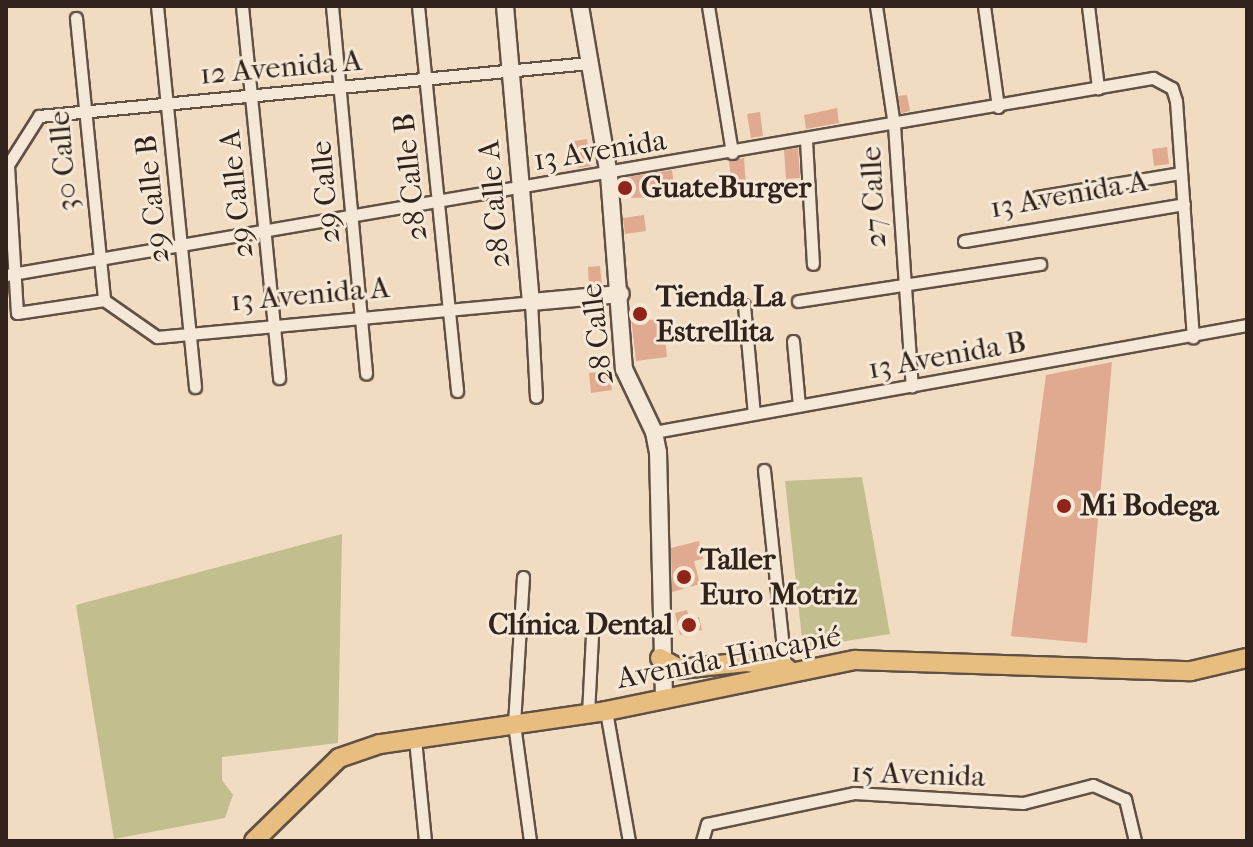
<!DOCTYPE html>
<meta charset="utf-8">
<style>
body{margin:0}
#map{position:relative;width:1253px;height:847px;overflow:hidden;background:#f1dcc1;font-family:"IM FELL French Canon",serif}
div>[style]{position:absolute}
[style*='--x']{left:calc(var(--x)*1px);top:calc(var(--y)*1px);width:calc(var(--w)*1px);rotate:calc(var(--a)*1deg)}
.green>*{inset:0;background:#c2be8e}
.building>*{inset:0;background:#dfaa90}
.roads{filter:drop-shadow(2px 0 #615044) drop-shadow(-2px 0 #615044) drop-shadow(0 2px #615044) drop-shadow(0 -2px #615044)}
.minor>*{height:11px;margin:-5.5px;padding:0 5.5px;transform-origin:5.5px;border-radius:5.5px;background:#f6e8d7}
.secondary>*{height:16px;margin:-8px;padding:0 8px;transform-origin:8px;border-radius:8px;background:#f6e8d7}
.primary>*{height:18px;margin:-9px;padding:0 9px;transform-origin:9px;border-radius:9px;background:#e8be80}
.dots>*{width:22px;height:22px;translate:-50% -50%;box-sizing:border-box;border:4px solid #f6e8d7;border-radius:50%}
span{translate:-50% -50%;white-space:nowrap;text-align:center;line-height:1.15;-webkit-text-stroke:6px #f6e8d7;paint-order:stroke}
.street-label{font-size:30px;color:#31221b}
.poi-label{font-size:30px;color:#31221b;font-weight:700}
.left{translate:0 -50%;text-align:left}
.right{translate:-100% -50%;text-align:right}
.frame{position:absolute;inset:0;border:8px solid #31221b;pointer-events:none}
</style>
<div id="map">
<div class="green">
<i style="clip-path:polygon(862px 477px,890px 634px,803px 648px,785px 481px)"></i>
<i style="clip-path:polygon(342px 534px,338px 743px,222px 757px,222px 780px,233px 795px,225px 818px,114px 839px,76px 605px)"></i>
</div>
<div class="building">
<i style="clip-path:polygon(907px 95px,910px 111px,901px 113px,898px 96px)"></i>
<i style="clip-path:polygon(837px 108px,839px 123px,806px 129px,804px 115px)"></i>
<i style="clip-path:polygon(760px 112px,763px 136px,751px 138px,747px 114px)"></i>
<i style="clip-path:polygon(587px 139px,591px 166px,578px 168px,574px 141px)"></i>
<i style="clip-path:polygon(1167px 147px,1169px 164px,1154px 166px,1152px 149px)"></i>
<i style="clip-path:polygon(798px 148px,800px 178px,786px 179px,784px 150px)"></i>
<i style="clip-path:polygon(744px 158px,746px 185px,732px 187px,729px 161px)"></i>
<i style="clip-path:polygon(672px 170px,676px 197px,622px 198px,620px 178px)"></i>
<i style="clip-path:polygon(644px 215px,646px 231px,625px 234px,623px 218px)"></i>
<i style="clip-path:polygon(600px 266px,602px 285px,589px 286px,588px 267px)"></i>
<i style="clip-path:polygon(649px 307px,650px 320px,663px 319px,667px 357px,636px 361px,630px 309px)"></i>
<i style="clip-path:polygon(1112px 362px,1087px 643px,1011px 636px,1046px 375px)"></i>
<i style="clip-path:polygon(610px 371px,612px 390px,591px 393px,589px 373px)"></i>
<i style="clip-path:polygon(699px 541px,703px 559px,694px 561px,700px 584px,672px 592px,671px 548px)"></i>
<i style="clip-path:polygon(687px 610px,690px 620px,699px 617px,702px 630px,680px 635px,675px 613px)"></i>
</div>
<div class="roads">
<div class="minor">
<i style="--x:157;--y:6;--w:383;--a:84.3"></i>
<i style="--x:242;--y:6;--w:374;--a:84.3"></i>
<i style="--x:332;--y:6;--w:369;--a:84.7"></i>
<i style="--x:418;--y:6;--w:387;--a:84.2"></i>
<i style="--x:708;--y:6;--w:149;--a:80.7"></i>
<i style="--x:876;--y:6;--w:120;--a:81.4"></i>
<i style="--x:894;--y:125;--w:262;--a:86.1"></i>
<i style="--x:984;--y:6;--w:102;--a:82.1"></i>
<i style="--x:1088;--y:6;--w:83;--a:83"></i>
<i style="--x:76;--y:18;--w:283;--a:84.3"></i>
<i style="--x:806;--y:140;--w:124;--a:86.8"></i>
<i style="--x:8;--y:166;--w:147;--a:86.5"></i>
<i style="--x:17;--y:313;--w:88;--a:-8.5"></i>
<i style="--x:104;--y:300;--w:65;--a:34.9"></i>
<i style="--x:157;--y:337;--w:376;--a:-5.3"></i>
<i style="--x:531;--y:302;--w:95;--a:87"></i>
<i style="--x:6;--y:168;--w:62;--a:-57.6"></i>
<i style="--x:39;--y:116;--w:552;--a:-5.51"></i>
<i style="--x:1037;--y:197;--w:146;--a:-9.5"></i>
<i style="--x:964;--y:241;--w:223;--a:-9.5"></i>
<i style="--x:6;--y:275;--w:1164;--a:-9.75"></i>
<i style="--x:1153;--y:78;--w:21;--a:28"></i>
<i style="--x:1172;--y:88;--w:14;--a:73"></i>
<i style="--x:1176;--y:101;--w:237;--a:85.9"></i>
<i style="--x:798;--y:301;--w:245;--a:-8.7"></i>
<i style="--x:744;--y:305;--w:109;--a:84.8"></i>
<i style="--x:793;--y:341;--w:65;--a:84.7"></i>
<i style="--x:654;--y:432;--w:603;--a:-10.23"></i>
<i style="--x:764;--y:470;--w:199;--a:83.9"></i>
<i style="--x:523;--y:577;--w:147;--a:93.5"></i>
<i style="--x:514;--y:724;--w:118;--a:82.2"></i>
<i style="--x:606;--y:711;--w:132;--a:80"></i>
<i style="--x:588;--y:714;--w:79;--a:-87.1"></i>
<i style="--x:415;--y:739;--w:102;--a:84.4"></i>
<i style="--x:702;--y:841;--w:18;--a:-74"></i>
<i style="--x:707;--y:824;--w:150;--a:-11.9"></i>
<i style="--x:854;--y:793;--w:169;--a:3.4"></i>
<i style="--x:1023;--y:803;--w:72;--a:-14.4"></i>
<i style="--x:1093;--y:785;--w:35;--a:24"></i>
<i style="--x:1125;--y:799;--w:43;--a:76.6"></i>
</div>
<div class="secondary">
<i style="--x:505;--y:6;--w:297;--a:85"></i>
<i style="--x:531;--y:302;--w:90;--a:-5.1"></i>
<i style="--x:580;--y:6;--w:171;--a:80.3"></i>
<i style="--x:609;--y:175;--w:195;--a:85.6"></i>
<i style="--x:624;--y:369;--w:70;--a:64.5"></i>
<i style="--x:654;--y:432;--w:20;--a:79"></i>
<i style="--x:658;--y:452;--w:248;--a:88.6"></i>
</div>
<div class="primary">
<i style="--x:660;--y:658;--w:23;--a:29"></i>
<i style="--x:680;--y:669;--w:67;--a:-6"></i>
<i style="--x:747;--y:662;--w:40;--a:8.5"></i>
<i style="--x:254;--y:841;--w:119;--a:-44.3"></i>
<i style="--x:339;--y:758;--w:43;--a:-18.9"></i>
<i style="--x:380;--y:744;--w:228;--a:-8.3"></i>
<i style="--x:606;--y:711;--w:254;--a:-11.6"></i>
<i style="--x:855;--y:660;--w:336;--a:1.9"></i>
<i style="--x:1191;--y:671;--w:57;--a:-13.1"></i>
</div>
</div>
<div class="dots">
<i style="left:625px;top:188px;background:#8f2418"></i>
<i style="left:640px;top:314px;background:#8f2418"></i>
<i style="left:1064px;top:506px;background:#8f2418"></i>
<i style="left:684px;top:577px;background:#8f2418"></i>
<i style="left:689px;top:625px;background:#8f2418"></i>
</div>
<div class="street-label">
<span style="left:281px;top:68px;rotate:-5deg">12 Avenida A</span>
<span style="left:600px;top:151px;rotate:-9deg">13 Avenida</span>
<span style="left:64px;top:161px;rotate:-95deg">30 Calle</span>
<span style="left:411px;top:177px;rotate:-96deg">28 Calle B</span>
<span style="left:326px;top:192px;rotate:-95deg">29 Calle</span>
<span style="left:237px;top:194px;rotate:-96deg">29 Calle A</span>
<span style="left:1069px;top:195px;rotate:-10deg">13 Avenida A</span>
<span style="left:874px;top:197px;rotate:-93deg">27 Calle</span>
<span style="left:153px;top:199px;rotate:-96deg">29 Calle B</span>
<span style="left:495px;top:204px;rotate:-95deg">28 Calle A</span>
<span style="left:310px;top:295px;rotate:-5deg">13 Avenida A</span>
<span style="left:598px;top:334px;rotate:-97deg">28 Calle</span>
<span style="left:947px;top:356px;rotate:-10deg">13 Avenida B</span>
<span style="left:729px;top:658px;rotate:-11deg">Avenida Hincapié</span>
<span style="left:918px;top:775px;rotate:2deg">15 Avenida</span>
</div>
<div class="poi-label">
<span class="left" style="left:641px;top:188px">GuateBurger</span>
<span class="left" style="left:656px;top:314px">Tienda La<br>Estrellita</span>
<span class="left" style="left:1080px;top:506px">Mi Bodega</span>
<span class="left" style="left:700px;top:577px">Taller<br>Euro Motriz</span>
<span class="right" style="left:673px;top:625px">Clínica Dental</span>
</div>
<div class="frame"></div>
</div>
